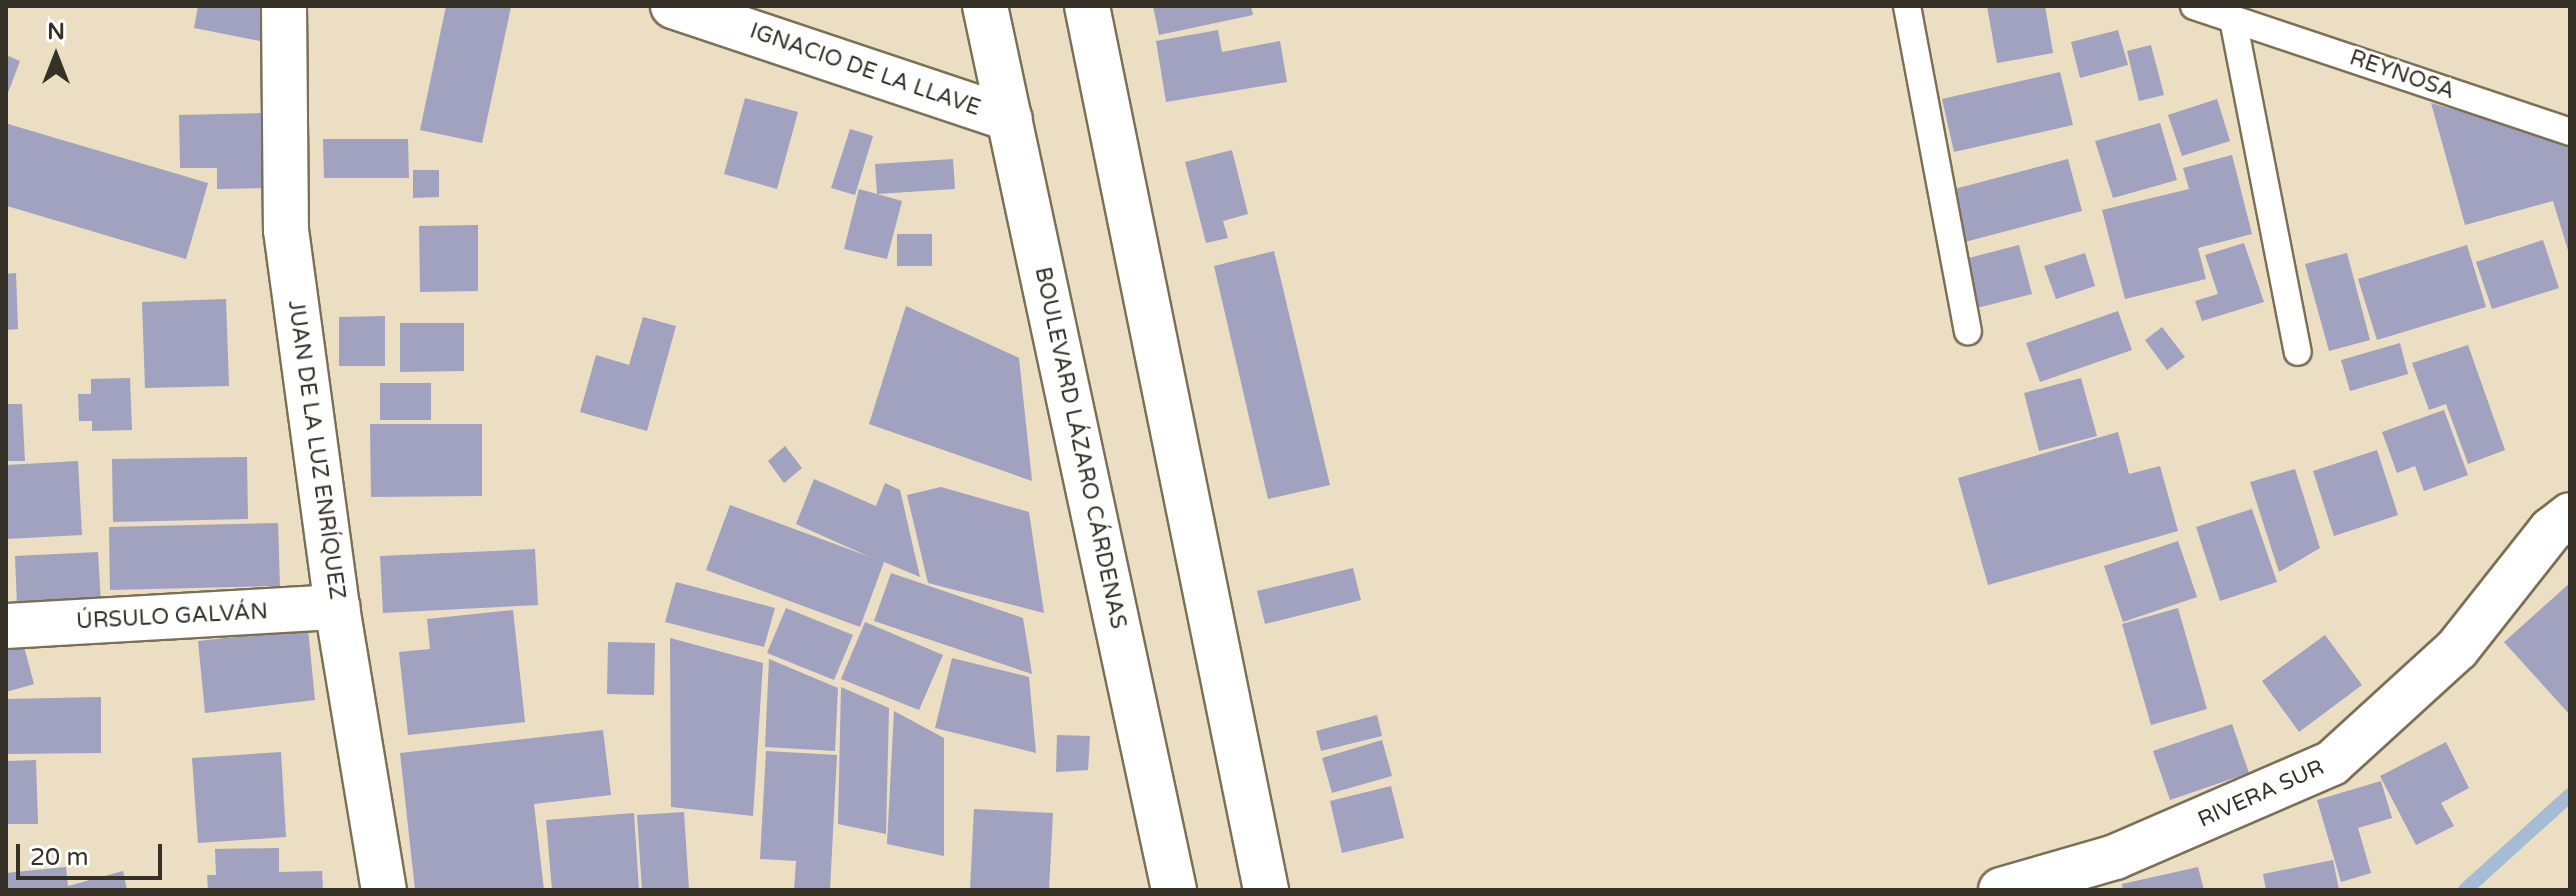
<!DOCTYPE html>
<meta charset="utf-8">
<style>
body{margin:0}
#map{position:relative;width:2576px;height:896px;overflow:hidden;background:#ebdec2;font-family:"Varela Round",sans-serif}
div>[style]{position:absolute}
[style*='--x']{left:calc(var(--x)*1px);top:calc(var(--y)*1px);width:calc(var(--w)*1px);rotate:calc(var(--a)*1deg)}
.stream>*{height:14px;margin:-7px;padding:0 7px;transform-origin:7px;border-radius:7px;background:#a6bbd5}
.building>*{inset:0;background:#a1a1c0}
.roads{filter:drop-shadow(2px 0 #7b7057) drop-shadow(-2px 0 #7b7057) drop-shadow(0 2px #7b7057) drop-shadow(0 -2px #7b7057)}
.lane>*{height:26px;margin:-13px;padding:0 13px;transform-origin:13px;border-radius:13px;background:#fff}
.street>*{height:44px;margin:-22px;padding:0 22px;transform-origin:22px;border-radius:22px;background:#fff}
.primary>*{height:44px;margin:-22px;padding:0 22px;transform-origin:22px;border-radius:22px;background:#fff}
span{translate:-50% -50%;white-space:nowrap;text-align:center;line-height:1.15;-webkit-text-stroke:6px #fff;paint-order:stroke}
.street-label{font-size:22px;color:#363126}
.frame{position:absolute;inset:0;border:8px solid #363126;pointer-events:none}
.north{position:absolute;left:16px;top:16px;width:80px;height:80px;-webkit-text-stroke:6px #fff;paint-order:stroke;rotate:0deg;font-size:22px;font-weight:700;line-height:32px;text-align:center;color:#363126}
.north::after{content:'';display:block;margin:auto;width:28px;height:36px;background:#363126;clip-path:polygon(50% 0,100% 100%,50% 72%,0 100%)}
.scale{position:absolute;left:16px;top:844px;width:146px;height:36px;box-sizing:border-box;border:4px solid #363126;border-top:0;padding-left:10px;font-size:24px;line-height:28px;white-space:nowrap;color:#363126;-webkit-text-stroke:6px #fff;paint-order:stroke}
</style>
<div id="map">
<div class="stream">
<i style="--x:2465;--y:890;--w:142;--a:-42.1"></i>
</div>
<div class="building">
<i style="clip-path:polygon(198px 6px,266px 6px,260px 41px,194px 28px)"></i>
<i style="clip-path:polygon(446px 6px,511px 7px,482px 143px,420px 130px)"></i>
<i style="clip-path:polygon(1153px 6px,1251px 6px,1253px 15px,1159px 35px)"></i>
<i style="clip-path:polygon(1987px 6px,2045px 6px,2053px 53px,1997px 63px)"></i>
<i style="clip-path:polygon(1218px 30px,1222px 52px,1280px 41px,1287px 82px,1166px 102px,1156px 41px)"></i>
<i style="clip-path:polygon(2118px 30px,2128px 65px,2080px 78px,2071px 42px)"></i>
<i style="clip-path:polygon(2151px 45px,2164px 95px,2139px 101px,2127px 51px)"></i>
<i style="clip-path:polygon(6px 55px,20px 61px,6px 98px)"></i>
<i style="clip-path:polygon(2060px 72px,2073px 125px,1954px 152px,1942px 99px)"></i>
<i style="clip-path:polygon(745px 98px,798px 112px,777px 189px,724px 174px)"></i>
<i style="clip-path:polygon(2217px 99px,2230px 141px,2182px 156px,2168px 115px)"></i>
<i style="clip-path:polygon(2431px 103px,2570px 142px,2570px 257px,2553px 201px,2465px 225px)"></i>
<i style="clip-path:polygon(264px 113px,266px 188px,217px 189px,217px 168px,180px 168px,179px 115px)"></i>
<i style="clip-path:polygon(2160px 123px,2177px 180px,2113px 198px,2095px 141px)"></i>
<i style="clip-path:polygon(8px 124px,208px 183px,186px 259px,7px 206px)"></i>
<i style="clip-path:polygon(850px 129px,873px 136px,855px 195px,831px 188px)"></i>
<i style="clip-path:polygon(323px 139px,408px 139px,409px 178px,324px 178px)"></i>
<i style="clip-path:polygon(1232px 150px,1248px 214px,1223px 221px,1228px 238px,1206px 243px,1185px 162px)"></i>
<i style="clip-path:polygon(2232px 155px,2252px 234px,2198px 248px,2206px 279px,2125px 299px,2102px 210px,2189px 189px,2183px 168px)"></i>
<i style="clip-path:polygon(953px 159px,955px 189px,877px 194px,902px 201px,887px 259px,844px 249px,859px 189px,877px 194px,875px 164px)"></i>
<i style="clip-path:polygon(2068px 159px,2082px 211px,1961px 243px,1947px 191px)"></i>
<i style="clip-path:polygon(413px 170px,439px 170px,439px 197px,413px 198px)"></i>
<i style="clip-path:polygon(478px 225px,478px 291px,420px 292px,419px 226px)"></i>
<i style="clip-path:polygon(897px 234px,932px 234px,932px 266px,897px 266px)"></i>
<i style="clip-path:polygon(2543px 240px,2559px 288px,2492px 309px,2476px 262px)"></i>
<i style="clip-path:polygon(2244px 243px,2264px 302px,2202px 321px,2195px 301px,2218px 294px,2205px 255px)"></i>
<i style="clip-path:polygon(2019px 245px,2032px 294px,1969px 310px,1957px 261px)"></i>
<i style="clip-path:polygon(2467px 245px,2486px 307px,2377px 340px,2358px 279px)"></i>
<i style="clip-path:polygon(1274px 251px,1330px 485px,1268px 499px,1214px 266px)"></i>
<i style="clip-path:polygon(2085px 253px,2095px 286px,2056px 299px,2044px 266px)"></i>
<i style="clip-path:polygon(2347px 253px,2370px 340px,2329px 351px,2305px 264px)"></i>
<i style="clip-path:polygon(16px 273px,18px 329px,6px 330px,6px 274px)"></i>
<i style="clip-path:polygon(226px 299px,229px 386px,145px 388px,142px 302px)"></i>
<i style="clip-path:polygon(906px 306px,1019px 358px,1032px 481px,869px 424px)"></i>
<i style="clip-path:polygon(2118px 311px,2132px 350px,2040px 382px,2026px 343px)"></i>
<i style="clip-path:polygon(385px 316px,385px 366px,339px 366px,339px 317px)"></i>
<i style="clip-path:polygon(643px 317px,676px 326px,647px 431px,580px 412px,596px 355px,629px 365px)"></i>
<i style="clip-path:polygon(400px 323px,464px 323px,464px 371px,400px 372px)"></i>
<i style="clip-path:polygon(2162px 327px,2185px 357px,2167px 370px,2145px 340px)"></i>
<i style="clip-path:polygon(2400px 343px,2408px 374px,2350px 391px,2341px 360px)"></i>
<i style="clip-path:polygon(2468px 345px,2505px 450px,2468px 464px,2446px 404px,2429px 410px,2412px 363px)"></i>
<i style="clip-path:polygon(130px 378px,132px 430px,92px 431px,92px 421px,79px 421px,78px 394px,91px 394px,91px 379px)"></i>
<i style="clip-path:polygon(2081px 378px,2097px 436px,2039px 451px,2024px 393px)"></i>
<i style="clip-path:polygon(380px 383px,431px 383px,431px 420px,380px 420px)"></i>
<i style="clip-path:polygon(6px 404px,22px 404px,25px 461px,6px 461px)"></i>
<i style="clip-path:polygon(2444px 410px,2468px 475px,2424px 491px,2415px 466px,2397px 473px,2382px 432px)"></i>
<i style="clip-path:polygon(370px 424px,482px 424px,482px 496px,371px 497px)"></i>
<i style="clip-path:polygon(2118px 432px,2129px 474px,2160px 466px,2178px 531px,1988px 585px,1958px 478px)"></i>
<i style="clip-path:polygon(785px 446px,802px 468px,784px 483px,768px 461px)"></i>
<i style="clip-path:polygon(2377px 450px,2398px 515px,2334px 536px,2313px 471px)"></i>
<i style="clip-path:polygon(247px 457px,248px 519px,113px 522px,112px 459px)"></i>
<i style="clip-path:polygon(78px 461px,82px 535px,6px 539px,6px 465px)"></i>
<i style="clip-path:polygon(2295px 469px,2320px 548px,2279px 572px,2250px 482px)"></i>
<i style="clip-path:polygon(814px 479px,876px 506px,885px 483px,900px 490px,920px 577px,884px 562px,860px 627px,706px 570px,730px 505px,870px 557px,796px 524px)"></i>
<i style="clip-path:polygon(941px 487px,1029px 512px,1044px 613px,928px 583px,907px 495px)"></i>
<i style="clip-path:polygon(2252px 509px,2277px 582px,2220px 601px,2196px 527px)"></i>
<i style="clip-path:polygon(278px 523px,280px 586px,110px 590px,109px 527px)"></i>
<i style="clip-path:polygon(2178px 541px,2197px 597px,2123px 622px,2104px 566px)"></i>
<i style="clip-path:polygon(535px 549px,538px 605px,383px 613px,380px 556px)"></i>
<i style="clip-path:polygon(98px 552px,101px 603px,17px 606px,15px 556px)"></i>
<i style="clip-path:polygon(1353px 568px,1361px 600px,1265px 624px,1257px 591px)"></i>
<i style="clip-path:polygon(891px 573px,1023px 618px,1032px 674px,874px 621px)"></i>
<i style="clip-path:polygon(676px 582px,775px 608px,764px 647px,665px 622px)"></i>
<i style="clip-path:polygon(2570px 583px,2570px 715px,2504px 642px)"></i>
<i style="clip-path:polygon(786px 608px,853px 635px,834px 680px,767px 653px)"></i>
<i style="clip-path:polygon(2178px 608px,2207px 709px,2151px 725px,2122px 624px)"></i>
<i style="clip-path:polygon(513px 610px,525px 722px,408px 735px,399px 652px,430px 649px,427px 619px)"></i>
<i style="clip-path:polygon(865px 622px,943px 655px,919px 710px,841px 679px)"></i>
<i style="clip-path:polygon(308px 629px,315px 700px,205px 713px,198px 641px)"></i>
<i style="clip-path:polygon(2325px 635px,2362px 685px,2299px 732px,2262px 681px)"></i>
<i style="clip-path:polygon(670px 638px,763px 663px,753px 816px,671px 807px)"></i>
<i style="clip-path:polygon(22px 639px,34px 684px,6px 692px,6px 643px)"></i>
<i style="clip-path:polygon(608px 642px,655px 643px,654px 695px,607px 694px)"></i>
<i style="clip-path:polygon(952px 658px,1029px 677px,1036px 753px,935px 728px)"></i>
<i style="clip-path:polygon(769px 659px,838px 688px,835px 751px,765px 747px)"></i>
<i style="clip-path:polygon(841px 687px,889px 708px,886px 834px,838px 824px)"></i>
<i style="clip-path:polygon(101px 697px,101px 753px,6px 754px,6px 699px)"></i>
<i style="clip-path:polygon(894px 711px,944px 738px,944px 856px,887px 844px)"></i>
<i style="clip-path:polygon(1377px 715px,1382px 736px,1321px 751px,1316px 731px)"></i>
<i style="clip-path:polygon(2232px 724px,2249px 773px,2170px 800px,2153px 751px)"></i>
<i style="clip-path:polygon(603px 730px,611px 795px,534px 804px,544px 890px,415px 890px,400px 753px)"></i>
<i style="clip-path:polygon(1057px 735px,1090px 736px,1088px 770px,1056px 772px)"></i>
<i style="clip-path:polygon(1382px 740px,1392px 776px,1332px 793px,1322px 758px)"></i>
<i style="clip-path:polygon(2446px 742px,2469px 788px,2441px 803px,2454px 826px,2416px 845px,2380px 776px)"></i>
<i style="clip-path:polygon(766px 751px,837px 755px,830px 890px,794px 890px,796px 861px,760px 859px)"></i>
<i style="clip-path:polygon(281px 752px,286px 837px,198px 843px,192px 758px)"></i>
<i style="clip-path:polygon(36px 760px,38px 824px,6px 824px,6px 761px)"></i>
<i style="clip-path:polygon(2381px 781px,2392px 818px,2358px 828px,2371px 873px,2341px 882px,2317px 800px)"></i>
<i style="clip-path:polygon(1391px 786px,1404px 838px,1342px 853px,1330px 801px)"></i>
<i style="clip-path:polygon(974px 809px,1053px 813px,1049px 890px,970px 890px)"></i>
<i style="clip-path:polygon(684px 812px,689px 890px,642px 890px,637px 815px)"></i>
<i style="clip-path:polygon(634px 813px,639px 890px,552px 890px,546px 820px)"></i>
<i style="clip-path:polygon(279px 848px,279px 872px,322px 871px,323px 890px,208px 890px,207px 875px,216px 875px,215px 849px)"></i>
<i style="clip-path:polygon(2333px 860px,2339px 890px,2266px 890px,2263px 874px)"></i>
<i style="clip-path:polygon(66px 867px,68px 886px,123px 871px,127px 890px,6px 890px,6px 873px)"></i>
<i style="clip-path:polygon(2198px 867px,2204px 890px,2123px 890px,2122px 884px)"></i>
</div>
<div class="roads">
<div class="lane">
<i style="--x:1907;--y:6;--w:331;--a:79.4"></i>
<i style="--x:2194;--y:6;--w:397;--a:18.5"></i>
<i style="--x:2233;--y:19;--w:339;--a:79"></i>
</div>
<div class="street">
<i style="--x:284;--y:6;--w:224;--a:89.5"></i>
<i style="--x:286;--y:230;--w:380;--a:82.3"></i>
<i style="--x:337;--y:607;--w:287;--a:80.6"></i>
<i style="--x:673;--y:6;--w:355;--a:18.5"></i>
<i style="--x:6;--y:626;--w:332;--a:-3.3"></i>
<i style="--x:2001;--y:890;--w:119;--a:-16.1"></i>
<i style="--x:2115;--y:857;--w:236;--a:-23.4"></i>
<i style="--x:2332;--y:763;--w:169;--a:-42.4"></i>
<i style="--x:2457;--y:649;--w:152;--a:-51.7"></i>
<i style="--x:2551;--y:530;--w:24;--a:-38"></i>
</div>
<div class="primary">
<i style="--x:985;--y:6;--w:904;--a:77.93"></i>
<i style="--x:1087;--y:6;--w:902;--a:78.55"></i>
</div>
</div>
<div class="street-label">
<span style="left:865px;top:70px;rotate:19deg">IGNACIO DE LA LLAVE</span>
<span style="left:2402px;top:75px;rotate:19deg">REYNOSA</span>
<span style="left:1080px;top:448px;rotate:78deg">BOULEVARD LÁZARO CÁRDENAS</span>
<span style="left:316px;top:450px;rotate:82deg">JUAN DE LA LUZ ENRÍQUEZ</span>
<span style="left:172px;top:617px;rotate:-3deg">ÚRSULO GALVÁN</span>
<span style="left:2261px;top:794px;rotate:-24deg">RIVERA SUR</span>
</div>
<div class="frame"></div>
<div class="north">N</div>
<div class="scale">20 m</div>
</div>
